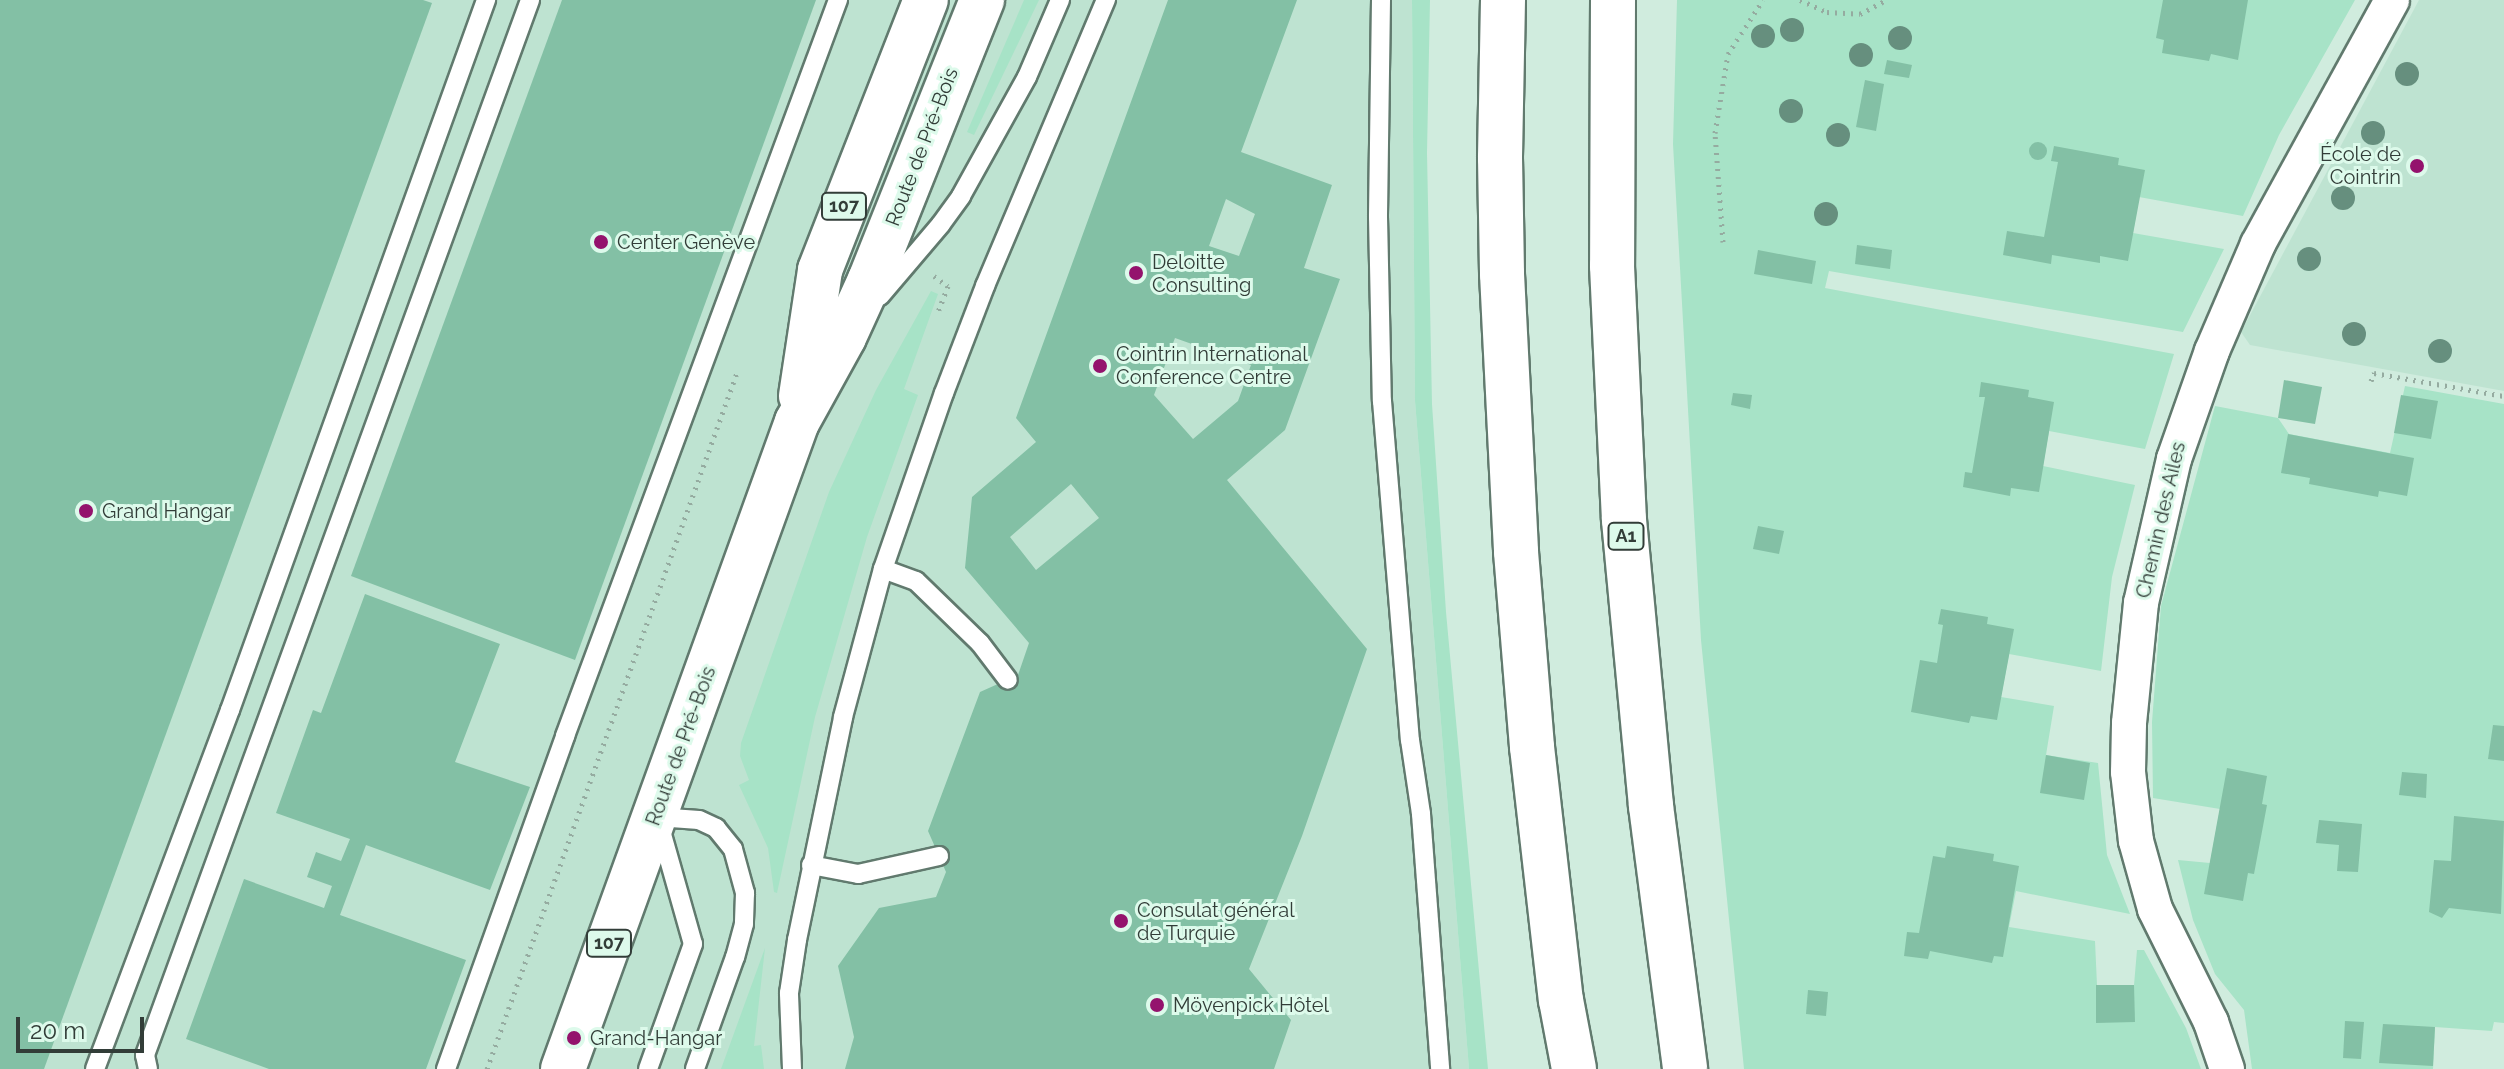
<!DOCTYPE html>
<meta charset="utf-8">
<style>
body{margin:0}
#map{position:relative;width:2504px;height:1069px;overflow:hidden;background:#d0ecde;font-family:Raleway,sans-serif}
div>[style]{position:absolute}
[style*='--x']{left:calc(var(--x)*1px);top:calc(var(--y)*1px);width:calc(var(--w)*1px);rotate:calc(var(--a)*1deg)}
.built>*{inset:0;background:#bee3d1}
.green>*{inset:0;background:#a7e3c7}
.building>*{inset:0;background:#83c0a5}
.round{border-radius:50%}
.path>*{height:5px;margin-top:-2.5px;transform-origin:0;background:repeating-linear-gradient(90deg,#95aba0 0 2px,transparent 0 8px)}
.roads{filter:drop-shadow(2px 0 #617a6e) drop-shadow(-2px 0 #617a6e) drop-shadow(0 2px #617a6e) drop-shadow(0 -2px #617a6e)}
.lane>*{height:18px;margin:-9px;padding:0 9px;transform-origin:9px;border-radius:9px;background:#fff}
.street>*{height:34px;margin:-17px;padding:0 17px;transform-origin:17px;border-radius:17px;background:#fff}
.primary>*{height:44px;margin:-22px;padding:0 22px;transform-origin:22px;border-radius:22px;background:#fff}
.highway>*{height:44px;margin:-22px;padding:0 22px;transform-origin:22px;border-radius:22px;background:#fff}
.trees>*{width:24px;height:24px;margin:-12px;border-radius:50%;background:#668f7e}
.dots>*{width:22px;height:22px;translate:-50% -50%;box-sizing:border-box;border:4px solid #ddfaeb;border-radius:50%}
span{translate:-50% -50%;white-space:nowrap;text-align:center;line-height:1.15;-webkit-text-stroke:6px #ddfaeb;paint-order:stroke}
.shield-label span{padding:2px 6px;background:#ddfaeb;border:2px solid;border-radius:6px;-webkit-text-stroke-width:0}
.shield-label{font-size:18px;color:#323d38;font-weight:700}
.street-label{font-size:20px;color:#323d38}
.poi-label{font-size:20px;color:#323d38}
.right{translate:-100% -50%;text-align:right}
.left{translate:0 -50%;text-align:left}
.scale{position:absolute;left:16px;top:1017px;width:128px;height:36px;box-sizing:border-box;border:4px solid #323d38;border-top:0;padding-left:10px;font-size:24px;line-height:28px;white-space:nowrap;color:#323d38;-webkit-text-stroke:6px #ddfaeb;paint-order:stroke}
</style>
<div id="map">
<div class="built">
<i style="clip-path:polygon(0 0,1412px 0,1415px 401px,1469px 1069px,0 1069px)"></i>
<i style="clip-path:polygon(2419px 0,2504px 0,2504px 391px,2250px 345px,2241px 332px)"></i>
</div>
<div class="green">
<i style="clip-path:polygon(1024px 0,1039px 0,974px 135px,967px 132px)"></i>
<i style="clip-path:polygon(1412px 0,1430px 0,1427px 153px,1432px 404px,1446px 612px,1488px 1069px,1469px 1069px,1415px 401px)"></i>
<i style="clip-path:polygon(1677px 0,2355px 0,2279px 135px,2243px 216px,2139px 197px,2133px 233px,2224px 249px,2183px 332px,1829px 271px,1825px 288px,2174px 354px,2145px 449px,2049px 431px,2043px 466px,2135px 485px,2112px 577px,2101px 671px,2009px 654px,2001px 697px,2054px 706px,2046px 755px,2098px 763px,2107px 855px,2130px 914px,2016px 891px,2009px 927px,2095px 941px,2097px 985px,2134px 985px,2137px 950px,2144px 950px,2186px 1028px,2201px 1069px,1744px 1069px,1701px 640px,1673px 144px)"></i>
<i style="clip-path:polygon(931px 291px,938px 294px,904px 389px,918px 395px,867px 537px,815px 717px,777px 893px,774px 892px,768px 848px,739px 785px,749px 780px,740px 756px,741px 743px,829px 492px,876px 390px)"></i>
<i style="clip-path:polygon(2405px 386px,2504px 404px,2504px 1023px,2494px 1022px,2492px 1031px,2435px 1027px,2433px 1069px,2252px 1069px,2244px 1010px,2215px 974px,2193px 920px,2178px 860px,2210px 863px,2220px 809px,2153px 798px,2152px 722px,2161px 606px,2215px 406px,2278px 418px,2289px 434px,2390px 453px)"></i>
<i style="clip-path:polygon(765px 948px,754px 1046px,761px 1045px,764px 1069px,721px 1069px)"></i>
</div>
<div class="building">
<i style="clip-path:polygon(0 0,423px 0,432px 3px,44px 1069px,0 1069px)"></i>
<i style="clip-path:polygon(562px 0,816px 0,575px 660px,351px 576px)"></i>
<i style="clip-path:polygon(evenodd,1168px 0,1297px 0,1241px 152px,1332px 185px,1304px 268px,1340px 279px,1285px 430px,1227px 480px,1367px 649px,1302px 836px,1249px 969px,1291px 1020px,1274px 1069px,845px 1069px,854px 1037px,838px 966px,879px 908px,936px 897px,946px 872px,928px 831px,980px 692px,1018px 675px,1029px 643px,965px 568px,972px 497px,1036px 442px,1016px 418px,1168px 0,1226px 199px,1255px 214px,1239px 256px,1209px 246px,1226px 199px,1168px 0,1175px 338px,1251px 365px,1238px 401px,1193px 439px,1154px 395px,1175px 338px,1168px 0,1071px 484px,1099px 518px,1036px 570px,1010px 537px,1071px 484px)"></i>
<i style="clip-path:polygon(2163px 0,2248px 0,2238px 60px,2211px 54px,2209px 61px,2162px 53px,2164px 40px,2156px 38px)"></i>
<i style="clip-path:polygon(1887px 60px,1912px 65px,1909px 78px,1884px 74px)"></i>
<i style="clip-path:polygon(1865px 80px,1884px 84px,1876px 131px,1856px 127px)"></i>
<i class="round" style="left:2029px;top:142px;width:18px;height:18px"></i>
<i style="clip-path:polygon(2054px 146px,2119px 158px,2118px 165px,2145px 170px,2128px 261px,2100px 256px,2100px 263px,2052px 255px,2051px 264px,2003px 255px,2007px 231px,2044px 237px,2058px 162px,2051px 161px)"></i>
<i style="clip-path:polygon(1857px 245px,1892px 250px,1890px 269px,1855px 264px)"></i>
<i style="clip-path:polygon(1758px 250px,1816px 261px,1812px 284px,1754px 274px)"></i>
<i style="clip-path:polygon(2284px 380px,2322px 387px,2315px 424px,2278px 418px)"></i>
<i style="clip-path:polygon(1981px 382px,2029px 390px,2028px 397px,2054px 402px,2039px 492px,2011px 488px,2010px 496px,1963px 487px,1965px 472px,1972px 473px,1985px 397px,1979px 397px)"></i>
<i style="clip-path:polygon(1733px 393px,1752px 395px,1750px 409px,1731px 405px)"></i>
<i style="clip-path:polygon(2401px 395px,2438px 401px,2431px 439px,2394px 433px)"></i>
<i style="clip-path:polygon(2288px 434px,2414px 458px,2407px 496px,2379px 491px,2378px 497px,2309px 484px,2310px 478px,2281px 473px)"></i>
<i style="clip-path:polygon(1758px 526px,1784px 531px,1779px 554px,1753px 549px)"></i>
<i style="clip-path:polygon(365px 594px,500px 644px,455px 762px,530px 787px,490px 890px,366px 845px,340px 915px,466px 960px,426px 1069px,269px 1069px,186px 1039px,244px 879px,324px 908px,332px 886px,307px 877px,316px 852px,341px 861px,350px 839px,276px 813px,313px 710px,321px 713px)"></i>
<i style="clip-path:polygon(1941px 609px,1988px 617px,1987px 624px,2014px 629px,1997px 720px,1971px 716px,1969px 723px,1911px 712px,1920px 660px,1937px 663px,1943px 625px,1938px 624px)"></i>
<i style="clip-path:polygon(2493px 725px,2504px 726px,2504px 761px,2488px 759px)"></i>
<i style="clip-path:polygon(2046px 755px,2090px 763px,2084px 800px,2040px 793px)"></i>
<i style="clip-path:polygon(2227px 768px,2267px 776px,2262px 804px,2267px 805px,2254px 874px,2248px 873px,2243px 901px,2204px 894px)"></i>
<i style="clip-path:polygon(2402px 772px,2427px 774px,2426px 798px,2399px 795px)"></i>
<i style="clip-path:polygon(2454px 816px,2504px 821px,2501px 914px,2449px 908px,2442px 918px,2429px 912px,2434px 860px,2451px 861px)"></i>
<i style="clip-path:polygon(2319px 820px,2362px 824px,2358px 872px,2337px 871px,2339px 845px,2316px 843px)"></i>
<i style="clip-path:polygon(1947px 846px,1994px 854px,1993px 861px,2019px 866px,2003px 957px,1994px 956px,1992px 963px,1930px 951px,1928px 959px,1904px 956px,1907px 932px,1919px 933px,1933px 856px,1945px 858px)"></i>
<i style="clip-path:polygon(2096px 985px,2134px 985px,2135px 1022px,2096px 1023px)"></i>
<i style="clip-path:polygon(1808px 990px,1828px 992px,1826px 1016px,1806px 1014px)"></i>
<i style="clip-path:polygon(2345px 1021px,2364px 1022px,2361px 1059px,2343px 1058px)"></i>
<i style="clip-path:polygon(2383px 1024px,2435px 1027px,2433px 1066px,2379px 1063px)"></i>
</div>
<div class="path">
<i style="--x:1800;--y:0;--w:30;--a:24"></i>
<i style="--x:1827;--y:12;--w:33;--a:3"></i>
<i style="--x:1860;--y:14;--w:30;--a:-28"></i>
<i style="--x:1723;--y:242;--w:109;--a:-94.2"></i>
<i style="--x:1715;--y:133;--w:80;--a:-80.7"></i>
<i style="--x:1728;--y:54;--w:64;--a:-57.1"></i>
<i style="--x:934;--y:276;--w:17;--a:36"></i>
<i style="--x:948;--y:286;--w:30;--a:111"></i>
<i style="--x:2371;--y:381;--w:9;--a:-69"></i>
<i style="--x:2374;--y:373;--w:132;--a:10"></i>
<i style="--x:487;--y:1069;--w:743;--a:-70.25"></i>
</div>
<div class="roads">
<div class="lane">
<i style="--x:1381;--y:0;--w:217;--a:90.8"></i>
<i style="--x:1378;--y:217;--w:184;--a:88.8"></i>
<i style="--x:1382;--y:401;--w:340;--a:85.3"></i>
<i style="--x:1410;--y:740;--w:75;--a:81.5"></i>
<i style="--x:1421;--y:814;--w:256;--a:85.7"></i>
<i style="--x:880;--y:296;--w:94;--a:-49.7"></i>
<i style="--x:941;--y:224;--w:34;--a:-54"></i>
<i style="--x:961;--y:196;--w:136;--a:-61"></i>
<i style="--x:1027;--y:77;--w:84;--a:-66.8"></i>
<i style="--x:883;--y:569;--w:35;--a:20"></i>
<i style="--x:916;--y:581;--w:89;--a:44.1"></i>
<i style="--x:980;--y:643;--w:46;--a:52.9"></i>
<i style="--x:811;--y:865;--w:48;--a:10.8"></i>
<i style="--x:858;--y:874;--w:83;--a:-12.5"></i>
<i style="--x:95;--y:1069;--w:384;--a:-69.4"></i>
<i style="--x:230;--y:710;--w:755;--a:-70.17"></i>
<i style="--x:148;--y:1069;--w:14;--a:-102"></i>
<i style="--x:145;--y:1055;--w:1123;--a:-69.95"></i>
<i style="--x:446;--y:1069;--w:354;--a:-70.3"></i>
<i style="--x:565;--y:736;--w:785;--a:-69.65"></i>
<i style="--x:648;--y:1069;--w:133;--a:-70.2"></i>
<i style="--x:693;--y:944;--w:132;--a:-105.8"></i>
<i style="--x:657;--y:817;--w:42;--a:4.1"></i>
<i style="--x:699;--y:820;--w:19;--a:25"></i>
<i style="--x:716;--y:828;--w:27;--a:51"></i>
<i style="--x:733;--y:849;--w:46;--a:74.7"></i>
<i style="--x:745;--y:893;--w:31;--a:92"></i>
<i style="--x:744;--y:924;--w:34;--a:105"></i>
<i style="--x:735;--y:957;--w:119;--a:109.7"></i>
<i style="--x:792;--y:1069;--w:76;--a:-92.3"></i>
<i style="--x:789;--y:993;--w:54;--a:-81.4"></i>
<i style="--x:797;--y:940;--w:228;--a:-78.3"></i>
<i style="--x:843;--y:717;--w:153;--a:-74.9"></i>
<i style="--x:883;--y:569;--w:186;--a:-70.9"></i>
<i style="--x:944;--y:393;--w:115;--a:-69"></i>
<i style="--x:985;--y:286;--w:311;--a:-67.1"></i>
</div>
<div class="street">
<i style="--x:2227;--y:1069;--w:50;--a:-108.8"></i>
<i style="--x:2211;--y:1022;--w:126;--a:-116.4"></i>
<i style="--x:2155;--y:909;--w:71;--a:-105.6"></i>
<i style="--x:2136;--y:841;--w:69;--a:-96.6"></i>
<i style="--x:2128;--y:772;--w:49;--a:-88.8"></i>
<i style="--x:2129;--y:723;--w:121;--a:-84.3"></i>
<i style="--x:2141;--y:603;--w:148;--a:-77.1"></i>
<i style="--x:2174;--y:459;--w:114;--a:-70.6"></i>
<i style="--x:2212;--y:351;--w:116;--a:-66.7"></i>
<i style="--x:2258;--y:244;--w:278;--a:-61.2"></i>
</div>
<div class="primary">
<i style="--x:801;--y:396;--w:127;--a:-81.4"></i>
<i style="--x:820;--y:270;--w:290;--a:-68.6"></i>
<i style="--x:563;--y:1069;--w:688;--a:-70.12"></i>
<i style="--x:797;--y:422;--w:97;--a:-61.1"></i>
<i style="--x:844;--y:337;--w:63;--a:-65.5"></i>
<i style="--x:870;--y:280;--w:302;--a:-68.2"></i>
</div>
<div class="highway">
<i style="--x:1503;--y:0;--w:158;--a:91.1"></i>
<i style="--x:1500;--y:158;--w:116;--a:89"></i>
<i style="--x:1502;--y:274;--w:278;--a:87.1"></i>
<i style="--x:1516;--y:552;--w:196;--a:85.3"></i>
<i style="--x:1532;--y:747;--w:255;--a:83.5"></i>
<i style="--x:1561;--y:1000;--w:70;--a:79.3"></i>
<i style="--x:1613;--y:0;--w:266;--a:90.2"></i>
<i style="--x:1612;--y:266;--w:254;--a:87.3"></i>
<i style="--x:1624;--y:520;--w:287;--a:84.6"></i>
<i style="--x:1651;--y:806;--w:265;--a:82.6"></i>
</div>
</div>
<div class="trees">
<i style="left:1792px;top:30px"></i>
<i style="left:1763px;top:36px"></i>
<i style="left:1900px;top:38px"></i>
<i style="left:1861px;top:55px"></i>
<i style="left:2407px;top:74px"></i>
<i style="left:1791px;top:111px"></i>
<i style="left:2373px;top:133px"></i>
<i style="left:1838px;top:135px"></i>
<i style="left:2343px;top:198px"></i>
<i style="left:1826px;top:214px"></i>
<i style="left:2309px;top:259px"></i>
<i style="left:2354px;top:334px"></i>
<i style="left:2440px;top:351px"></i>
</div>
<div class="dots">
<i style="left:2417px;top:166px;background:#94136d"></i>
<i style="left:601px;top:242px;background:#94136d"></i>
<i style="left:1136px;top:273px;background:#94136d"></i>
<i style="left:1100px;top:366px;background:#94136d"></i>
<i style="left:86px;top:511px;background:#94136d"></i>
<i style="left:1121px;top:921px;background:#94136d"></i>
<i style="left:1157px;top:1005px;background:#94136d"></i>
<i style="left:574px;top:1038px;background:#94136d"></i>
</div>
<div class="shield-label">
<span style="left:844px;top:206px">107</span>
<span style="left:1626px;top:536px">A1</span>
<span style="left:609px;top:943px">107</span>
</div>
<div class="street-label">
<span style="left:922px;top:147px;rotate:-69deg">Route de Pré-Bois</span>
<span style="left:2161px;top:520px;rotate:-77deg">Chemin des Ailes</span>
<span style="left:681px;top:746px;rotate:-70deg">Route de Pré-Bois</span>
</div>
<div class="poi-label">
<span class="right" style="left:2401px;top:166px">École de<br>Cointrin</span>
<span class="left" style="left:617px;top:242px">Center Genève</span>
<span class="left" style="left:1152px;top:274px">Deloitte<br>Consulting</span>
<span class="left" style="left:1116px;top:366px">Cointrin International<br>Conference Centre</span>
<span class="left" style="left:102px;top:511px">Grand Hangar</span>
<span class="left" style="left:1137px;top:922px">Consulat général<br>de Turquie</span>
<span class="left" style="left:1173px;top:1005px">Mövenpick Hôtel</span>
<span class="left" style="left:590px;top:1038px">Grand-Hangar</span>
</div>
<div class="scale">20 m</div>
</div>
